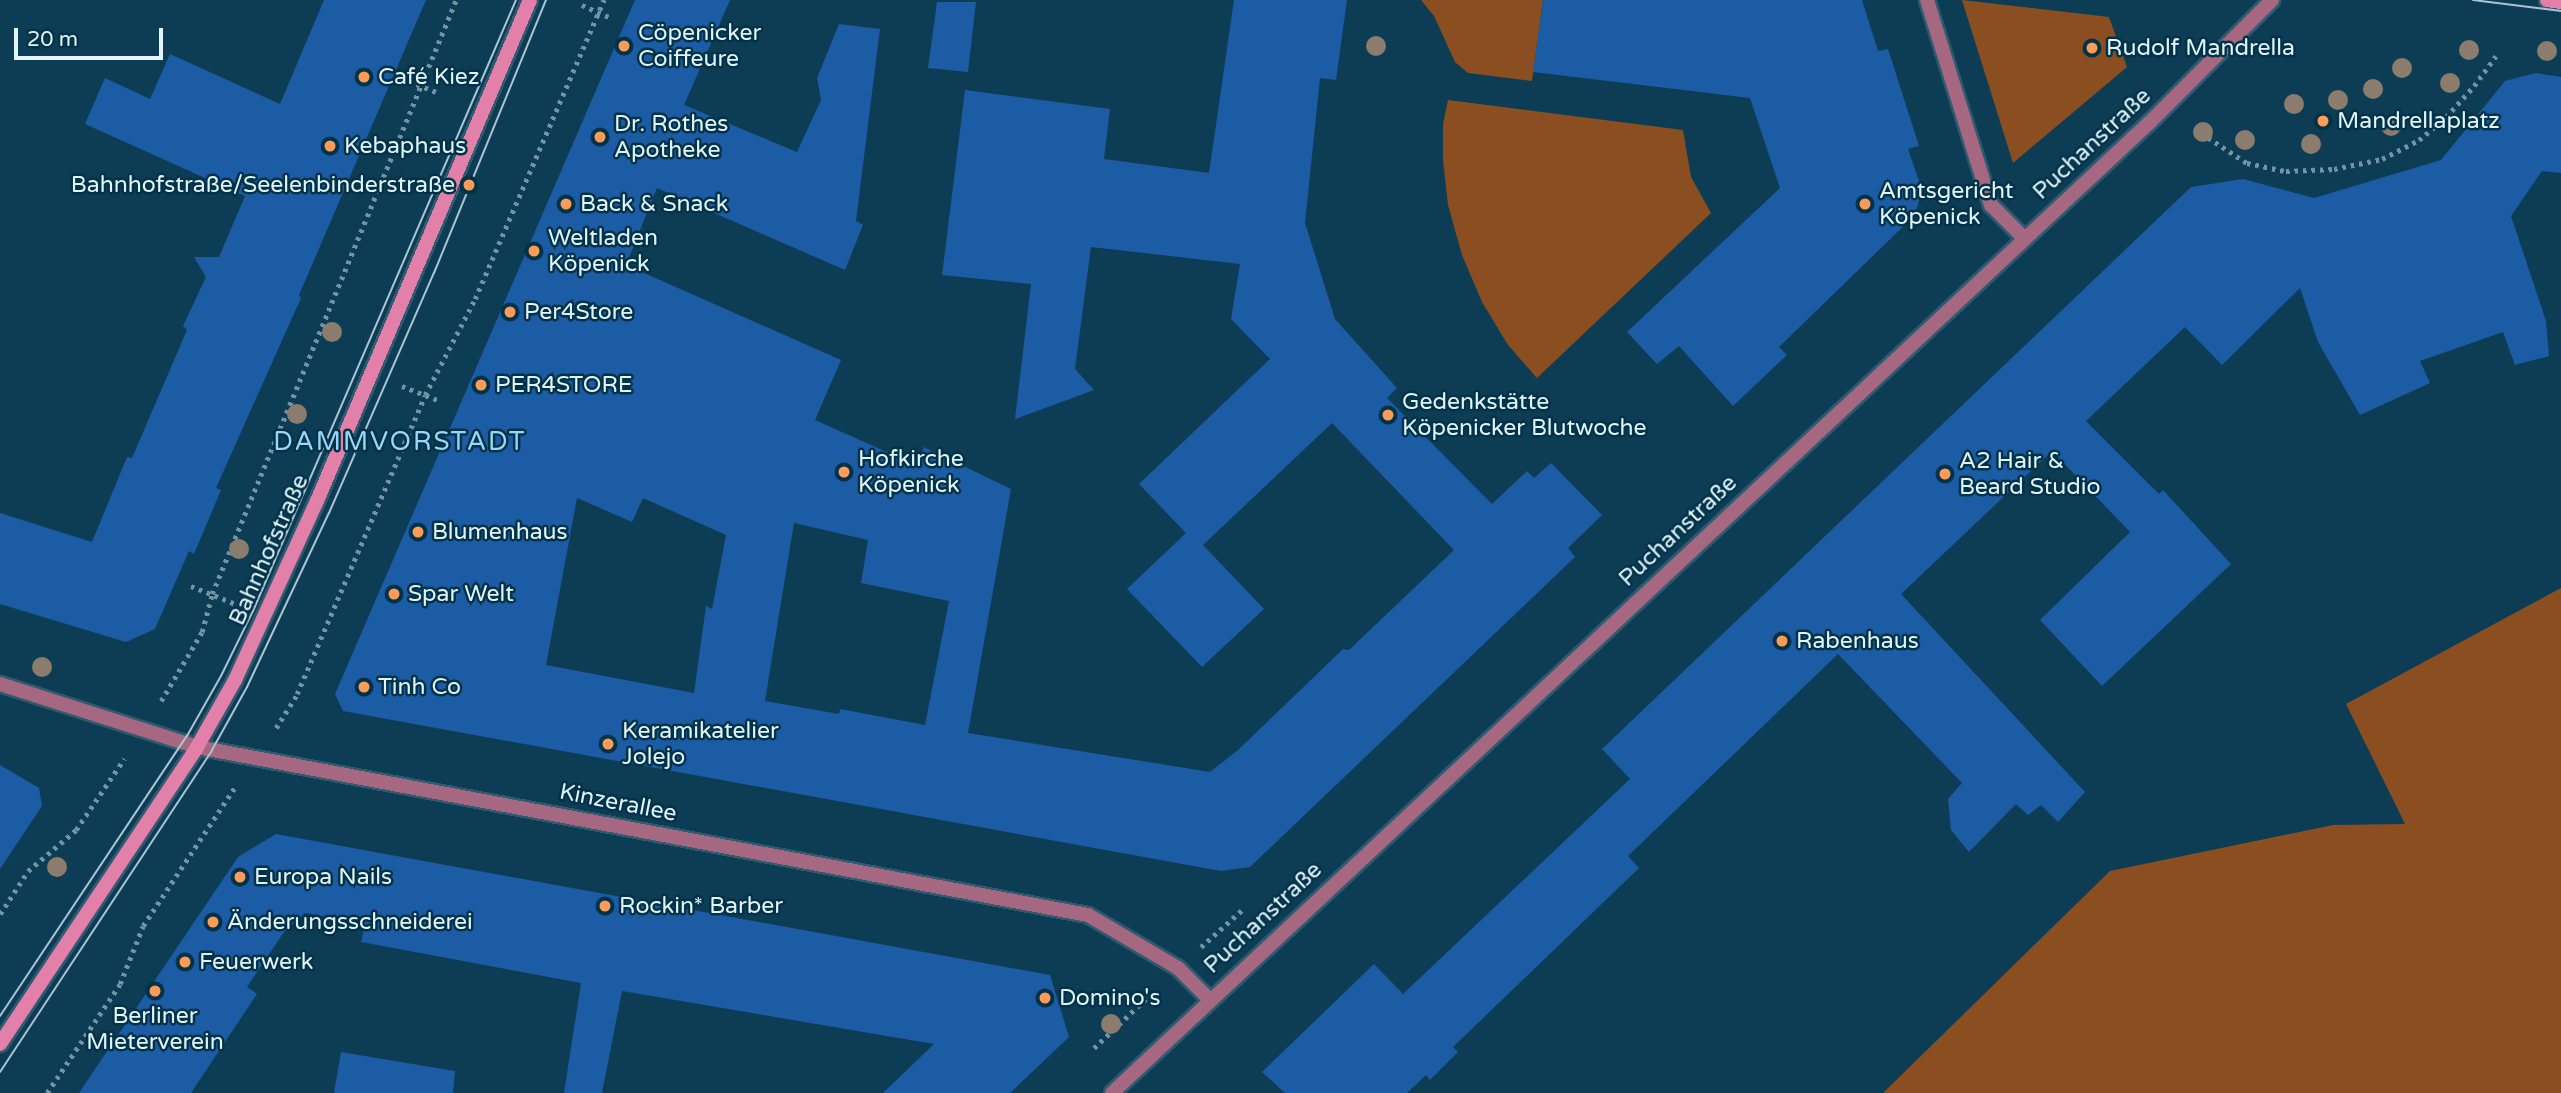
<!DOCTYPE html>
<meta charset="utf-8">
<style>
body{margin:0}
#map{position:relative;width:2561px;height:1093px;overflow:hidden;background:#0d3d54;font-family:"Varela Round",sans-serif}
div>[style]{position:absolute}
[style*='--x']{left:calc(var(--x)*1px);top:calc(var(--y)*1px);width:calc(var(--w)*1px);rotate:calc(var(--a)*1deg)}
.green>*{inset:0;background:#8b4e20}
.building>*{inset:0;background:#1b5ca4}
.path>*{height:4.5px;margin-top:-2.25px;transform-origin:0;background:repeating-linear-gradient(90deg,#7294a5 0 3.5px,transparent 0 8.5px)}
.roads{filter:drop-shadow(2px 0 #2f5a6f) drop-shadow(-2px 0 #2f5a6f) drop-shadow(0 2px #2f5a6f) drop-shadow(0 -2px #2f5a6f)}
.street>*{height:14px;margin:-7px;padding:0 7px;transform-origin:7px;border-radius:7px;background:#a66781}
.secondary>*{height:14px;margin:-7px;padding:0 7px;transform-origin:7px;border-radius:7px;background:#e380a9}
.tram>*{height:2px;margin:-1px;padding:0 1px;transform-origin:1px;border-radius:1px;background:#abc4d2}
.trees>*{width:20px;height:20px;margin:-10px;border-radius:50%;background:#8c7c6e}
.dots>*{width:19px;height:19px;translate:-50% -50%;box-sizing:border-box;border:4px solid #003248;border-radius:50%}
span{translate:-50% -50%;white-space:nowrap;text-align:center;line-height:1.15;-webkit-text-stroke:5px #003248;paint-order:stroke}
.poi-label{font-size:23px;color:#e2f4ff}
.left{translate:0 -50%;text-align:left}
.right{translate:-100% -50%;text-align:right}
.street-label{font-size:23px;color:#e2f4ff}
.quarter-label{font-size:26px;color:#99d6f9;letter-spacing:2px}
.scale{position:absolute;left:14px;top:28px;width:149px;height:32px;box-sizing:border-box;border:4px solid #e2f4ff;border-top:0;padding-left:9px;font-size:21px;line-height:24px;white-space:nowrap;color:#e2f4ff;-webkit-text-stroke:5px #003248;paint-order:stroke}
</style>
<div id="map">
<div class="green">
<i style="clip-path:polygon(1421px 0,1543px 0,1532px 81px,1468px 73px,1455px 62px,1434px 16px)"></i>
<i style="clip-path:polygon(1962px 0,2109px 17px,2127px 67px,2013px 163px)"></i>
<i style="clip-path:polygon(1448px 100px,1683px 130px,1691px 177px,1711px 213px,1537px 378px,1508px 345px,1482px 302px,1462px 255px,1448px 205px,1443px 160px,1443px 124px)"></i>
<i style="clip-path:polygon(2561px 588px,2561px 1093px,1883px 1093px,2110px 871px,2333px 825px,2405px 824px,2346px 704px)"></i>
</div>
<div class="building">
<i style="clip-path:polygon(324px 0,426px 0,299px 295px,301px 298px,216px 488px,221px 490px,194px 554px,189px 551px,155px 629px,126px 642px,0 604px,0 513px,92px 542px,127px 457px,132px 458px,187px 330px,183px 326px,206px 277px,194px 257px,219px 257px,245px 196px,85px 124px,105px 78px,150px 99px,170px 54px,280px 104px)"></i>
<i style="clip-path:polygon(evenodd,635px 0,730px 0,684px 105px,797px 152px,821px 100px,817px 78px,839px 24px,880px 29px,856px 221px,863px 225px,845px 270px,657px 188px,626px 265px,841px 360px,815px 420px,916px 465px,924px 447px,1011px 489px,968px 733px,1210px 772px,1238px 750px,1343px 649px,1349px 650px,1454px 550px,1332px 423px,1203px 545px,1264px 609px,1202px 667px,1127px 589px,1186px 533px,1139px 484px,1270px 359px,1231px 319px,1240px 264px,1091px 247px,1075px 369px,1094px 390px,1015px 419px,1031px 284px,942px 275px,965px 90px,1110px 109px,1104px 159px,1209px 173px,1234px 0,1347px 0,1336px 80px,1320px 78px,1305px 223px,1335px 319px,1397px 388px,1387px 398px,1492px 504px,1527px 471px,1534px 478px,1551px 463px,1602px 515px,1568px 548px,1575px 557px,1250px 867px,1221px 871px,343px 711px,335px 694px,635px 0,577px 498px,632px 522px,643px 498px,726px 535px,712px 609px,706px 606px,694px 693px,546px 665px,577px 498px,635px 0,794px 523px,868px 540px,861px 583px,949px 601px,925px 725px,840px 709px,839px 714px,765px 701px,794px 523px)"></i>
<i style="clip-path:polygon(1543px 0,1862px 0,1878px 51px,1888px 49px,1919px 146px,1908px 149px,1922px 190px,1915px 215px,1779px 347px,1787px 355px,1733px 406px,1679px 346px,1657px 364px,1627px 332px,1780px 188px,1750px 98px,1533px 72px)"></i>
<i style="clip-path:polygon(937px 2px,976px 2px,968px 72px,928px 68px)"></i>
<i style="clip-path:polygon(2536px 73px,2561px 77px,2561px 173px,2542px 171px,2511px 216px,2546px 321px,2549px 356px,2515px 365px,2503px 332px,2420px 361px,2430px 383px,2360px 415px,2318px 342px,2300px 288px,2222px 365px,2185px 327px,2086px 421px,2159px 494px,2163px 490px,2231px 564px,2102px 686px,2040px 620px,2130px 532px,2052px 451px,1901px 594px,2085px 792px,2058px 822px,2041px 805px,2028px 815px,2016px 804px,1969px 852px,1951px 830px,1948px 799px,1962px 783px,1838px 654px,1628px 856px,1639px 868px,1453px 1047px,1458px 1052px,1430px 1080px,1426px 1075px,1407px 1093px,1285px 1093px,1262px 1072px,1374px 964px,1403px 994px,1630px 779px,1602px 749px,2191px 187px,2243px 179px,2314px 198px,2441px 160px,2505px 81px)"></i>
<i style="clip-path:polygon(0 765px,39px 788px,42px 806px,0 869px)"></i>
<i style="clip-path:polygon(276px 834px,1050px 975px,1069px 1037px,1010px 1093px,883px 1093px,934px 1044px,622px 991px,602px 1093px,564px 1093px,581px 983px,361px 942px,365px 924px,305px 913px,284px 932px,247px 987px,257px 994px,191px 1093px,79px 1093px,238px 857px)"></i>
<i style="clip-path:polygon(341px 1052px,455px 1071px,453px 1093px,334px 1093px)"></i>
</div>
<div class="path">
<i style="--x:582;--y:5;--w:32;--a:24"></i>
<i style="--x:409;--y:81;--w:31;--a:22"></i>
<i style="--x:2201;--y:133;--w:55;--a:33.1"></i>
<i style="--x:2247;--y:163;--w:40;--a:12"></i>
<i style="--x:2286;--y:171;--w:48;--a:-2.4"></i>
<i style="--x:2334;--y:169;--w:49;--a:-11.8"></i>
<i style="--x:2382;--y:159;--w:42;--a:-27.2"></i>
<i style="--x:2419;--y:140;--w:35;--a:-40"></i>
<i style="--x:2446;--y:117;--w:42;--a:-47.9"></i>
<i style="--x:2474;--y:86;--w:37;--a:-54"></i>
<i style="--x:402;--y:386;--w:41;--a:21.5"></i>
<i style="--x:191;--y:586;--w:48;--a:21.8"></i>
<i style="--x:161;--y:701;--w:80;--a:-59.3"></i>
<i style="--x:202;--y:632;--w:39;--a:-75"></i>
<i style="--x:212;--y:594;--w:642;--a:-67.67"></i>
<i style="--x:276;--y:728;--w:40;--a:-58"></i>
<i style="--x:297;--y:694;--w:325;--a:-66.8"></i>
<i style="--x:425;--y:395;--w:108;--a:-62.5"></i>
<i style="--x:475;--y:299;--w:326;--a:-66.7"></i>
<i style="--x:0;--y:914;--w:51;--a:-56.9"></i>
<i style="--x:28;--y:871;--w:63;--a:-40.5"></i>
<i style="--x:76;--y:830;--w:86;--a:-55.9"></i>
<i style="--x:1201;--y:947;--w:55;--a:-42.1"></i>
<i style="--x:1094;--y:1048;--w:83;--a:-43.5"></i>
<i style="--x:47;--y:1093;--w:131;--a:-56.2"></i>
<i style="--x:120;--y:984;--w:62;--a:-68.4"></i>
<i style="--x:143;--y:926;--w:167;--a:-56.5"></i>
</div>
<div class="roads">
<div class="street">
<i style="--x:1927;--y:0;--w:215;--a:72.7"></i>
<i style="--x:1991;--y:205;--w:48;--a:45"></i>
<i style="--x:0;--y:684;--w:207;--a:17.7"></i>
<i style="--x:197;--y:747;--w:907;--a:10.68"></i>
<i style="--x:1088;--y:915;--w:104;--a:30.5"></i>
<i style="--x:1178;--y:968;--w:44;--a:45"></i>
<i style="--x:1112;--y:1093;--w:1420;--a:-43.09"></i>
<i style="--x:2149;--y:123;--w:174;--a:-45"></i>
</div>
<div class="secondary">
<i style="--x:2547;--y:0;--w:14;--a:8"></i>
<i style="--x:0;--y:1044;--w:356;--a:-56.4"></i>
<i style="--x:197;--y:747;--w:77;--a:-60.4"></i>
<i style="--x:235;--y:680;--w:197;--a:-65.4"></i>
<i style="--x:317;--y:501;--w:544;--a:-66.97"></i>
</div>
</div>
<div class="tram">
<i style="--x:2473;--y:0;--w:89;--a:7.1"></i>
<i style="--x:0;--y:1016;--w:337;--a:-56.3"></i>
<i style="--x:187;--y:736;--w:69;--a:-60.5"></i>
<i style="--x:221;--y:676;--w:72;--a:-63.8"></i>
<i style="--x:253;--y:611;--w:665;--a:-66.71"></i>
<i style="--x:0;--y:1072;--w:386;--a:-56.6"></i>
<i style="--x:212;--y:750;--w:72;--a:-60.9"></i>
<i style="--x:247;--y:687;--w:192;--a:-64.8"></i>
<i style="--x:329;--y:513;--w:262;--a:-66.4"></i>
<i style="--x:434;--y:273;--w:295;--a:-67.7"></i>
</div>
<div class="trees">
<i style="left:1376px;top:46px"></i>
<i style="left:2469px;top:50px"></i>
<i style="left:2547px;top:51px"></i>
<i style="left:2402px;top:68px"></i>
<i style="left:2450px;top:83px"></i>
<i style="left:2373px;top:89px"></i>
<i style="left:2338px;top:100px"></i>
<i style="left:2294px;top:104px"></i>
<i style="left:2391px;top:126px"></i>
<i style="left:2203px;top:132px"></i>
<i style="left:2245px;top:140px"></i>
<i style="left:2311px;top:144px"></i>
<i style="left:332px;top:332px"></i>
<i style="left:297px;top:414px"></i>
<i style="left:239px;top:549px"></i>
<i style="left:42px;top:667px"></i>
<i style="left:57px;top:867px"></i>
<i style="left:1111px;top:1024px"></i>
</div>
<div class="dots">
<i style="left:624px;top:46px;background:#fe9c57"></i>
<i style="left:2092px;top:48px;background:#fe9c57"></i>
<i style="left:364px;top:77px;background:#fe9c57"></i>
<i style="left:2323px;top:121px;background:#fe9c57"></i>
<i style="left:600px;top:137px;background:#fe9c57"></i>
<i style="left:330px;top:146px;background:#fe9c57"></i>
<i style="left:469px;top:185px;background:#fe9c57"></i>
<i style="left:566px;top:204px;background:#fe9c57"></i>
<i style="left:1865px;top:204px;background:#fe9c57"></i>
<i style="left:534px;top:251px;background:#fe9c57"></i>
<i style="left:510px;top:312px;background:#fe9c57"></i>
<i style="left:481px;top:385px;background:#fe9c57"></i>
<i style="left:1388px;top:415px;background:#fe9c57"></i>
<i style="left:844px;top:472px;background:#fe9c57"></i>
<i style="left:1945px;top:474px;background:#fe9c57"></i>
<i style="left:418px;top:532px;background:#fe9c57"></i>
<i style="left:394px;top:594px;background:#fe9c57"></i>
<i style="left:1782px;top:641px;background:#fe9c57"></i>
<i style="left:364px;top:687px;background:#fe9c57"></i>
<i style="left:608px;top:744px;background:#fe9c57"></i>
<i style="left:240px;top:877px;background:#fe9c57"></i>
<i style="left:605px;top:906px;background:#fe9c57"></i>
<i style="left:213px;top:922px;background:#fe9c57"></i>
<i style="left:185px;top:962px;background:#fe9c57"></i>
<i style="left:155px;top:991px;background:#fe9c57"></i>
<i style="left:1045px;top:998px;background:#fe9c57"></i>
</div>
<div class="poi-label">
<span class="left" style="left:638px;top:46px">Cöpenicker<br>Coiffeure</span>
<span class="left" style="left:2106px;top:48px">Rudolf Mandrella</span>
<span class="left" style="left:378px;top:77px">Café Kiez</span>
<span class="left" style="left:2337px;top:121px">Mandrellaplatz</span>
<span class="left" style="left:614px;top:137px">Dr. Rothes<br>Apotheke</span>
<span class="left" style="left:344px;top:146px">Kebaphaus</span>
<span class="right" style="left:455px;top:185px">Bahnhofstraße/Seelenbinderstraße</span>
<span class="left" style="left:1879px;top:204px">Amtsgericht<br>Köpenick</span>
<span class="left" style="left:580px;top:204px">Back &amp; Snack</span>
<span class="left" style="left:548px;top:251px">Weltladen<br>Köpenick</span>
<span class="left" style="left:524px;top:312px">Per4Store</span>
<span class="left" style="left:495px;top:385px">PER4STORE</span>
<span class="left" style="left:1402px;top:415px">Gedenkstätte<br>Köpenicker Blutwoche</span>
<span class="left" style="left:858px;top:472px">Hofkirche<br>Köpenick</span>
<span class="left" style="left:1959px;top:474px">A2 Hair &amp;<br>Beard Studio</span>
<span class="left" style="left:432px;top:532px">Blumenhaus</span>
<span class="left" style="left:408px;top:594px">Spar Welt</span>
<span class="left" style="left:1796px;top:641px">Rabenhaus</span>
<span class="left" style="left:378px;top:687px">Tinh Co</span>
<span class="left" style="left:622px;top:744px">Keramikatelier<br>Jolejo</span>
<span class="left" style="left:254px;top:877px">Europa Nails</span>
<span class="left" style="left:619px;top:906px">Rockin* Barber</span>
<span class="left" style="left:227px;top:922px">Änderungsschneiderei</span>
<span class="left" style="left:199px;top:962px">Feuerwerk</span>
<span class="left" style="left:1059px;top:998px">Domino's</span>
<span style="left:155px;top:1029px">Berliner<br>Mieterverein</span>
</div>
<div class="street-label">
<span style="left:2092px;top:144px;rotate:-43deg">Puchanstraße</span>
<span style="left:1678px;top:531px;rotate:-43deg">Puchanstraße</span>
<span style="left:269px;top:550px;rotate:-66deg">Bahnhofstraße</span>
<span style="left:618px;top:803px;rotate:11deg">Kinzerallee</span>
<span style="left:1263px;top:918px;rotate:-43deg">Puchanstraße</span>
</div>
<div class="quarter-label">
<span style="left:400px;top:442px">DAMMVORSTADT</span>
</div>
<div class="scale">20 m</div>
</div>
